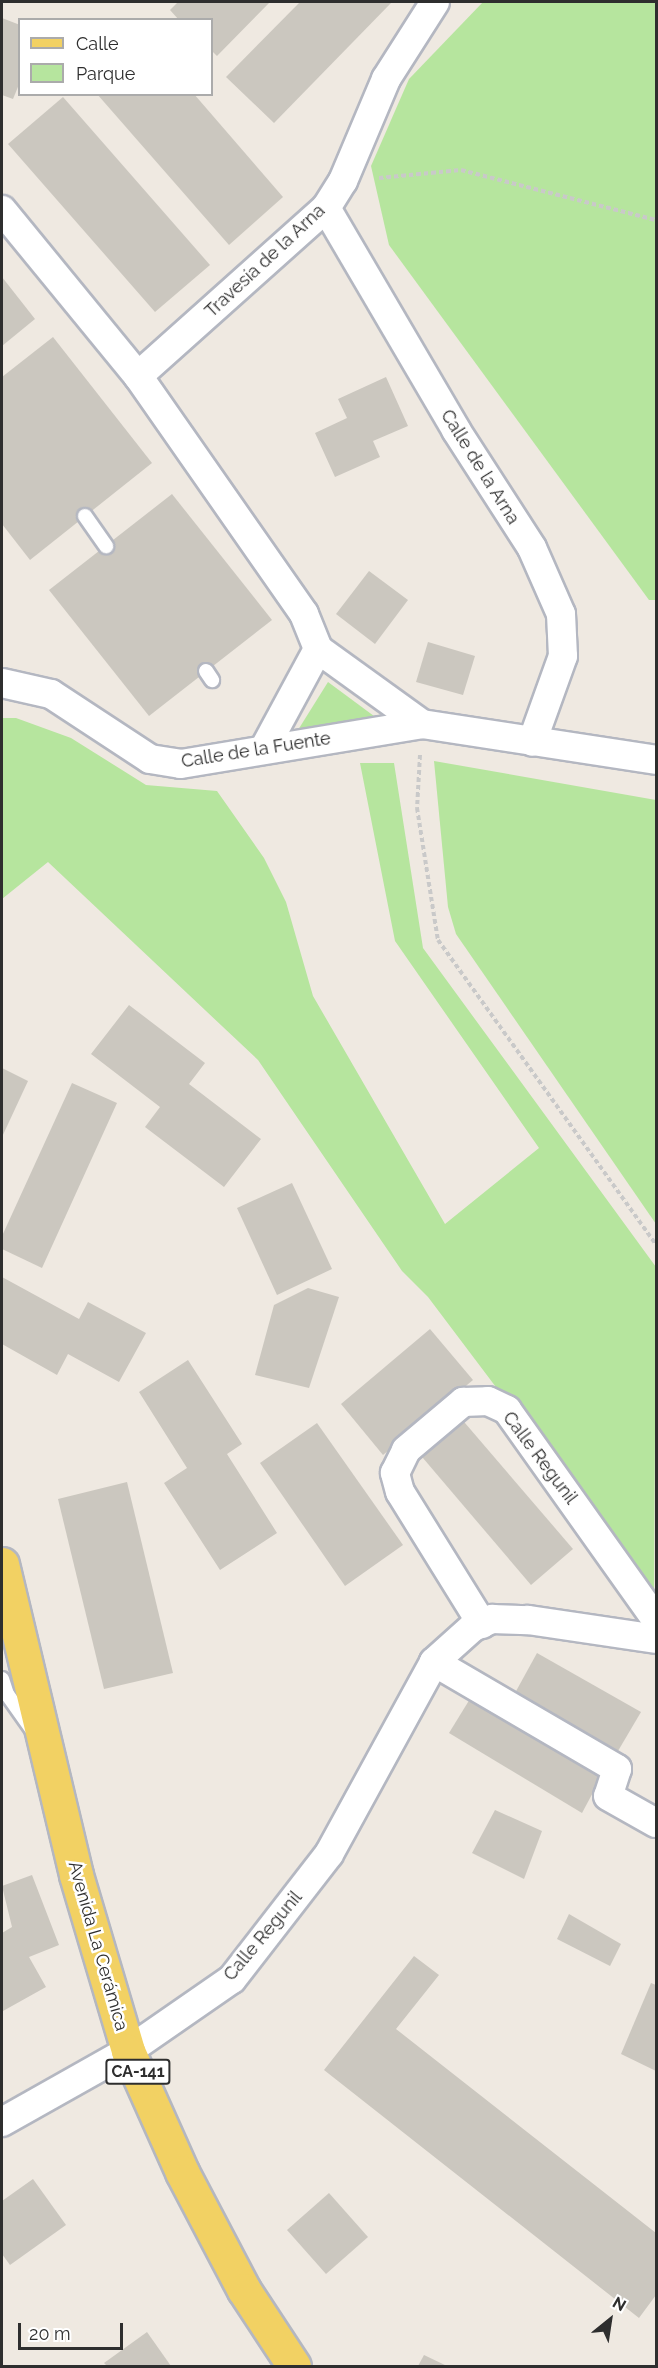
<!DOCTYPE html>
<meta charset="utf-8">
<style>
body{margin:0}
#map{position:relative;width:658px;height:2368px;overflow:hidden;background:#efe9e1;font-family:Raleway,sans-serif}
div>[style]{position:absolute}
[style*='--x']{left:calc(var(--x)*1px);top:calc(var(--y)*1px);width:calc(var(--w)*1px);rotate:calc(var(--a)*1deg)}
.green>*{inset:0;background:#b6e59e}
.building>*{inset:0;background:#cbc7bf}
.path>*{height:4px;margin-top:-2px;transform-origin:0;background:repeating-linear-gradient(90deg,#c9c9c9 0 4.5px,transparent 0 7.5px)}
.roads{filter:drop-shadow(2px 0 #b4b7c1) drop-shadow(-2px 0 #b4b7c1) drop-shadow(0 2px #b4b7c1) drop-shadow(0 -2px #b4b7c1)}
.lane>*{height:14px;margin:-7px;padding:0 7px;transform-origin:7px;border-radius:7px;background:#fff}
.street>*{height:28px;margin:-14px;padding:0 14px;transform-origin:14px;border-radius:14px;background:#fff}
.primary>*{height:33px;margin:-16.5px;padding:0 16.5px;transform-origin:16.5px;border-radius:16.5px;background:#f2d163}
span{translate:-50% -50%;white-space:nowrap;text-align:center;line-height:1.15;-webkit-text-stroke:5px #fff;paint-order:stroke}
.shield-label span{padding:2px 4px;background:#fff;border:2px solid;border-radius:4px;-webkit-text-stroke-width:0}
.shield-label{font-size:16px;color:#2e2e2e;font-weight:700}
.street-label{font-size:18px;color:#2e2e2e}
.frame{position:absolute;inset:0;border:3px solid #2e2e2e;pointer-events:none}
.legend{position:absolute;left:18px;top:18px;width:195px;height:78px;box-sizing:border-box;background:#fff;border:2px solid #ababab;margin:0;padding:8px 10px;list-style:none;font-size:18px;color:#2e2e2e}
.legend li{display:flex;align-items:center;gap:12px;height:30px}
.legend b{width:30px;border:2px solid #ababab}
.north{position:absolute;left:580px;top:2290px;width:60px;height:60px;-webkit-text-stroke:4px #fff;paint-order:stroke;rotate:30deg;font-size:16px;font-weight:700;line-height:24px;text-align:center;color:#2e2e2e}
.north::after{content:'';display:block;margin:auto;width:21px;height:27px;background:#2e2e2e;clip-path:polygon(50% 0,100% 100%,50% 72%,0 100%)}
.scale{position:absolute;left:18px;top:2323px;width:105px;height:27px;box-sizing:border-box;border:3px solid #2e2e2e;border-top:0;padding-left:8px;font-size:18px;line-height:21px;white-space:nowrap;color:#2e2e2e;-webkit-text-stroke:4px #fff;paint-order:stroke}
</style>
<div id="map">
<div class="green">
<i style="clip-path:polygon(483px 2px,656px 2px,656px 600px,649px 600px,389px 245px,371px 166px,409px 79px)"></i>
<i style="clip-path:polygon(328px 682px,378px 719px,298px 730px)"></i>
<i style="clip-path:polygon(2px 718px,16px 718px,71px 738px,146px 785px,217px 791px,264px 858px,286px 902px,313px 996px,445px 1224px,539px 1148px,395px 941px,360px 763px,394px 763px,423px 948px,656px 1267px,654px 1597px,428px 1297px,402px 1271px,258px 1060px,48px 862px,2px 899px)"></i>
<i style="clip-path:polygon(434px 761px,656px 800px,656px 1224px,456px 934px,448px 907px)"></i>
</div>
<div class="building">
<i style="clip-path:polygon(178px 2px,270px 2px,217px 56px,212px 51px,212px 20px,179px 20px,170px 10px)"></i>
<i style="clip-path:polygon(300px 2px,392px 2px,274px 123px,226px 77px)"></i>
<i style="clip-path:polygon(2px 18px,20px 25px,20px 82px,13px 99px,2px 95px)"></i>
<i style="clip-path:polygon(97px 94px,194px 94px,283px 197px,229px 245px)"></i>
<i style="clip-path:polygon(63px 97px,210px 265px,155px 312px,8px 144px)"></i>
<i style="clip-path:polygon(2px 277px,35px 319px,2px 346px)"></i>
<i style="clip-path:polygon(53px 337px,152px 463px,30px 560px,2px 524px,2px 377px)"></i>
<i style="clip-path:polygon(386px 377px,408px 426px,373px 441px,380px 457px,335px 477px,315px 433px,347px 418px,338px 399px)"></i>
<i style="clip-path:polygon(172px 494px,272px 620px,149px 716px,49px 590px)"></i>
<i style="clip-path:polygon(369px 571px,408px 600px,375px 644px,336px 614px)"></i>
<i style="clip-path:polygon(428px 642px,475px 656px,463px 695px,416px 682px)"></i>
<i style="clip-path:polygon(129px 1005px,205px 1063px,189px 1084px,261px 1139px,224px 1187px,145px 1127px,160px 1107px,91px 1054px)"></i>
<i style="clip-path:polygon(2px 1068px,28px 1081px,2px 1137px)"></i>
<i style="clip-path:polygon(72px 1083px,117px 1103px,42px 1268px,2px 1249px,2px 1236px)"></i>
<i style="clip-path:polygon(292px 1183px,332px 1269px,277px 1295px,237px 1208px)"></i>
<i style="clip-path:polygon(2px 1277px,79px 1319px,88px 1302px,146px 1333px,119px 1382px,68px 1354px,57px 1375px,2px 1344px)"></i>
<i style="clip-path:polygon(308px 1288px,339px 1297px,309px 1388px,255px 1375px,274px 1305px)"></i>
<i style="clip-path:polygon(430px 1329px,473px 1380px,383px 1455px,341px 1404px)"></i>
<i style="clip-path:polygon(188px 1360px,242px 1444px,227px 1454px,277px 1533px,220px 1570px,164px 1483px,187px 1468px,139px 1392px)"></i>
<i style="clip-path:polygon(459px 1416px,573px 1549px,531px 1585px,417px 1451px)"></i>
<i style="clip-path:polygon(317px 1423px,403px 1545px,345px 1586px,260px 1463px)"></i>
<i style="clip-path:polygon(127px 1482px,173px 1673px,104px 1689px,58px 1499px)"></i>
<i style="clip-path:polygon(537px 1653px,641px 1712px,618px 1751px,515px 1693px)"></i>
<i style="clip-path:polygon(473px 1694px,604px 1772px,582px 1813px,449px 1733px)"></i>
<i style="clip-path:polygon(495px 1810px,542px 1831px,524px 1879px,472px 1853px)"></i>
<i style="clip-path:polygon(32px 1875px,59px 1945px,29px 1957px,46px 1987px,3px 2011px,2px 1933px,12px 1927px,2px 1886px)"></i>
<i style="clip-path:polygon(569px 1914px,621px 1944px,610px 1966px,557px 1939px)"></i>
<i style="clip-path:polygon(414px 1956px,439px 1975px,396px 2029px,656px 2233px,656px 2295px,639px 2318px,324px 2070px)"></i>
<i style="clip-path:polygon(651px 1983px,656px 1985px,656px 2071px,621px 2054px)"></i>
<i style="clip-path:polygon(33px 2179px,66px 2225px,10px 2265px,2px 2254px,2px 2201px)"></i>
<i style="clip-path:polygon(329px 2193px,368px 2237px,326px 2274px,287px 2230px)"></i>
<i style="clip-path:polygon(147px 2332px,171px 2366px,107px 2366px,104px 2363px)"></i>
<i style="clip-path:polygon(424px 2355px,447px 2366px,418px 2366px)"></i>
</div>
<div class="path">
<i style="--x:379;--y:178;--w:82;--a:-5.6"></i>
<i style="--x:461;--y:170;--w:201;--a:14.4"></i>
<i style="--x:420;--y:755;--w:53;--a:93.2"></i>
<i style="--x:417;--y:808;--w:134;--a:81"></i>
<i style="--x:438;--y:940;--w:374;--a:54.4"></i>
</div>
<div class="roads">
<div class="lane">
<i style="--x:85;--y:516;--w:37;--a:55"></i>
<i style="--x:206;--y:671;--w:11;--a:56"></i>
<i style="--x:2;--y:1679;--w:16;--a:72"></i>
<i style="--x:7;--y:1694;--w:42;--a:54.8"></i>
</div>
<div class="street">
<i style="--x:326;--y:208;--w:257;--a:59.6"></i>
<i style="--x:456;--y:430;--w:140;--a:57.2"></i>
<i style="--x:532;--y:548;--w:72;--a:66.3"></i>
<i style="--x:561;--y:614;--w:42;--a:87.3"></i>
<i style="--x:563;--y:656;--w:91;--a:109.8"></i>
<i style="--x:2;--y:210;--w:215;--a:50.7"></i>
<i style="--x:138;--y:376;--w:290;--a:55.1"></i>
<i style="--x:304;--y:614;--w:38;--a:68"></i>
<i style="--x:318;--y:649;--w:128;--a:35.8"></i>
<i style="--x:422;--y:724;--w:237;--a:8.7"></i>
<i style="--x:138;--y:376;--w:252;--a:-41.8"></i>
<i style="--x:326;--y:208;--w:32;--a:-58"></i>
<i style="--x:343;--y:181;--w:111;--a:-67.1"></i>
<i style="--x:386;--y:79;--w:91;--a:-57.5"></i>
<i style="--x:2;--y:683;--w:50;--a:12.7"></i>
<i style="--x:51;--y:694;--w:118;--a:33.3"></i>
<i style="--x:150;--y:759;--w:31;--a:9"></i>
<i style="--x:181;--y:764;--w:244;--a:-9.4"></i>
<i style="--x:264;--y:749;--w:114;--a:-61.6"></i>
<i style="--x:482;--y:1624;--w:155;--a:-121.8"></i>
<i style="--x:400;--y:1492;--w:20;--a:-105"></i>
<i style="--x:395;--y:1473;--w:25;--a:-64"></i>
<i style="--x:406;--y:1450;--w:75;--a:-40.1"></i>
<i style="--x:463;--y:1402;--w:25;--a:-2"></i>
<i style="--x:488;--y:1401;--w:21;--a:25"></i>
<i style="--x:507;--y:1410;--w:257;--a:54.6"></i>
<i style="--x:434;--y:1662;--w:212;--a:30.3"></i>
<i style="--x:617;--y:1769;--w:28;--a:108"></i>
<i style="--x:608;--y:1796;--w:55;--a:29.4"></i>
<i style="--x:2;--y:2122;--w:145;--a:-29.4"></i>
<i style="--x:128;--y:2051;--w:126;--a:-34.7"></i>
<i style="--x:232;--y:1979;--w:158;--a:-52.2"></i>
<i style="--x:329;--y:1854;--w:219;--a:-61.3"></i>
<i style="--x:434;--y:1662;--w:52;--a:-41.9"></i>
<i style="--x:473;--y:1627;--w:21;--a:-23"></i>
<i style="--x:492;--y:1619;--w:36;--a:2"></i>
<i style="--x:528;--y:1620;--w:129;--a:8.4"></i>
</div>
<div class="primary">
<i style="--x:2;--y:1564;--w:320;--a:76.6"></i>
<i style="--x:76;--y:1875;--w:184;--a:73.5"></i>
<i style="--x:128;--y:2051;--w:133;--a:65.9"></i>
<i style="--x:182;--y:2172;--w:133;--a:62.3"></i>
<i style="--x:244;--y:2290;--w:91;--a:56.7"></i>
</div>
</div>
<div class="shield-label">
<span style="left:138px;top:2072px">CA-141</span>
</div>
<div class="street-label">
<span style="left:265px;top:261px;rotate:-43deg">Travesía de la Arna</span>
<span style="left:480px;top:467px;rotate:58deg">Calle de la Arna</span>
<span style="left:256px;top:750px;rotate:-9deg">Calle de la Fuente</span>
<span style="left:540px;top:1458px;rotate:53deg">Calle Regunil</span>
<span style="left:263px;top:1936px;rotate:-50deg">Calle Regunil</span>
<span style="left:98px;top:1946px;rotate:74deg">Avenida La Cerámica</span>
</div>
<div class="frame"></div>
<ul class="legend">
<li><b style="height:8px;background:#f2d163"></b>Calle</li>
<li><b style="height:16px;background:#b6e59e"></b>Parque</li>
</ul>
<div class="north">N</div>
<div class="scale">20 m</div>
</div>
